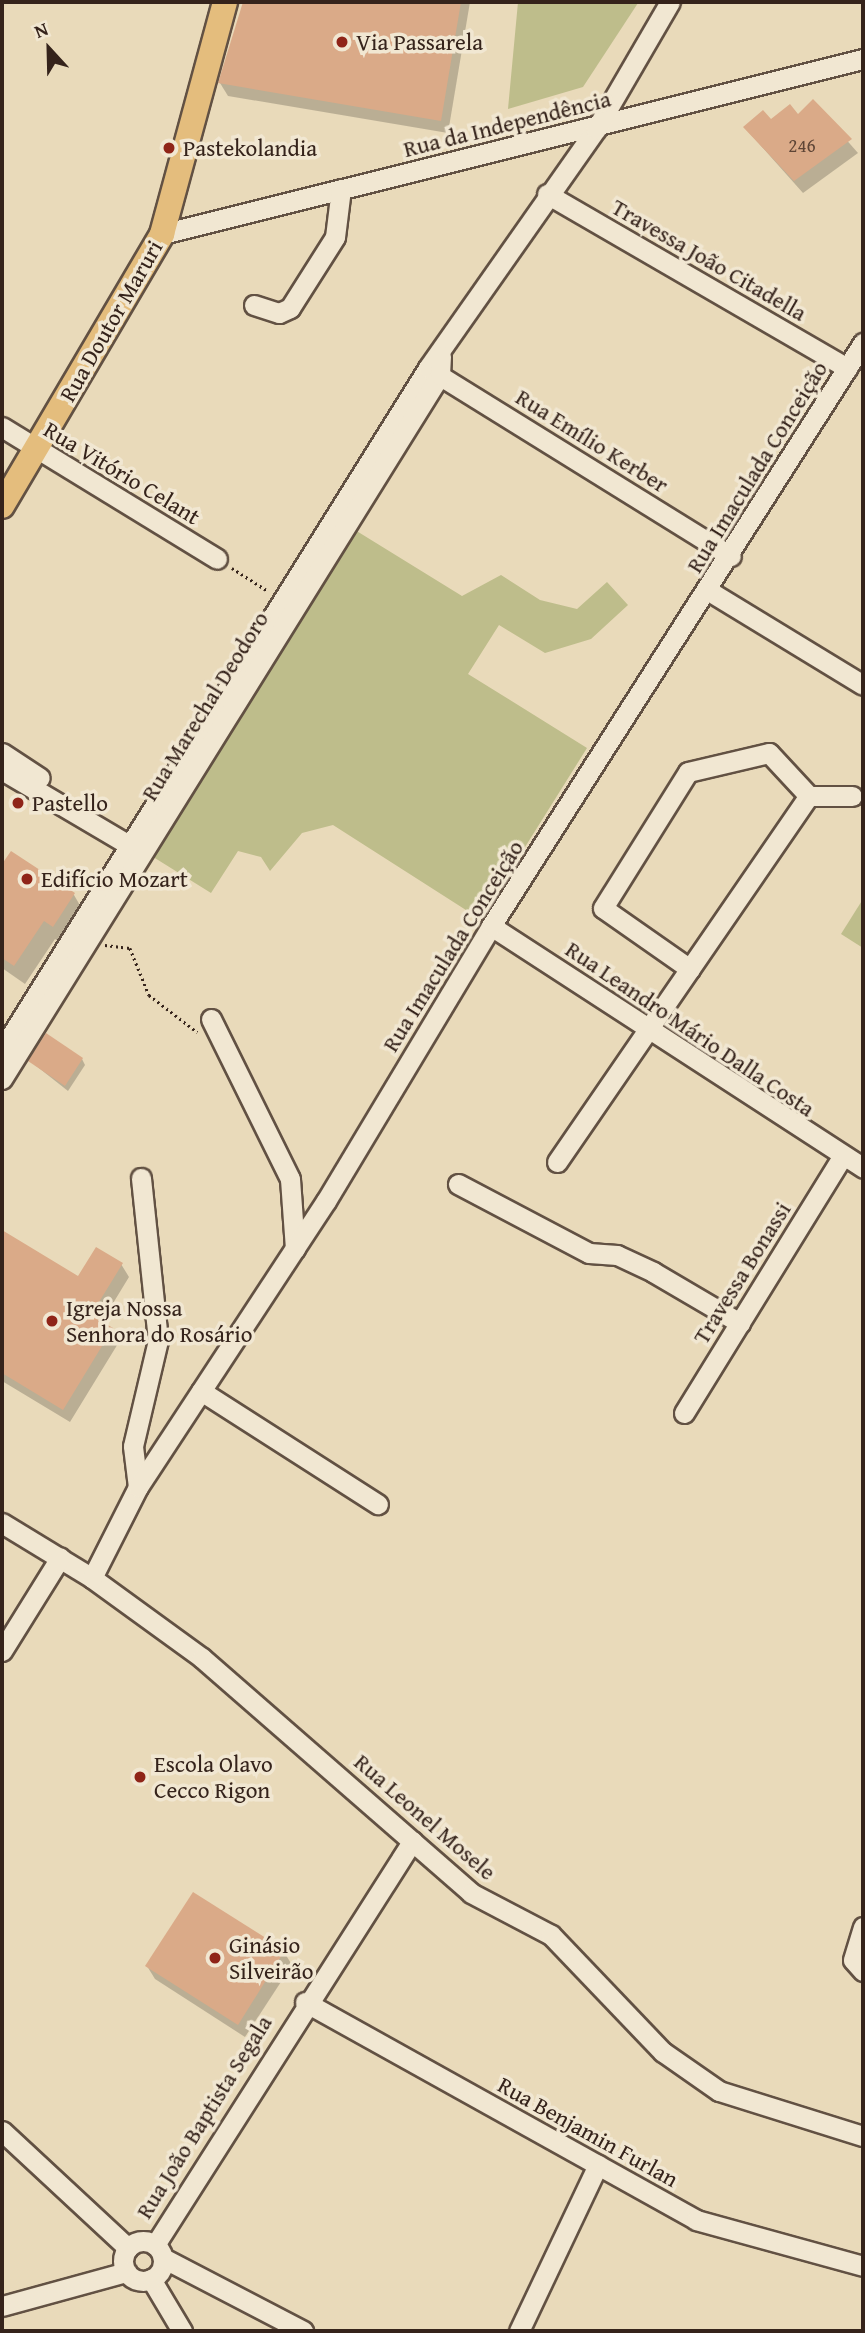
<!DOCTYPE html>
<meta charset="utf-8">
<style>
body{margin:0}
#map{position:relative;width:865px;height:2333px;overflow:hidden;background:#e9daba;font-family:"Gentium Book Plus",serif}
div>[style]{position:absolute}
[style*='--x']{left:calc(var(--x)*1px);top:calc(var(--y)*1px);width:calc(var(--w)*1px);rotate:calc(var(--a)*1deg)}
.green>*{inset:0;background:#bebd8b}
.shadow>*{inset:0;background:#0003}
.building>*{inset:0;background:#daaa88}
.path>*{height:2.5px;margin-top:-1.25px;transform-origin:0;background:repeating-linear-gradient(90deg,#35231b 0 2px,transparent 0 5.5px)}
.roads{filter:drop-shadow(2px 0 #625143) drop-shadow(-2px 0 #625143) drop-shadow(0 2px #625143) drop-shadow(0 -2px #625143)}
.minor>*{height:19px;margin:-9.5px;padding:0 9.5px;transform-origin:9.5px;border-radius:9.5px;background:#f1e7d2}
.minor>.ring{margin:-9.5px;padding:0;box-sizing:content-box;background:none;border:19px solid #f1e7d2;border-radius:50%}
.major>*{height:24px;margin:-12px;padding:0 12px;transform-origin:12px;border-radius:12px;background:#e4bd7d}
.dots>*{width:19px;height:19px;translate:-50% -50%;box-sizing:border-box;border:4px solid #f1e7d2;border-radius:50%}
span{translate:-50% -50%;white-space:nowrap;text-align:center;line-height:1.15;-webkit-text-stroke:7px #f1e7d2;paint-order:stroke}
.number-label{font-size:19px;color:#5e4536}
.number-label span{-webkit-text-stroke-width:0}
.poi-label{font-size:23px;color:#35231b}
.left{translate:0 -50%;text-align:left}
.street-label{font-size:23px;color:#35231b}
.frame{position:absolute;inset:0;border:4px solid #35231b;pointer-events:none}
.north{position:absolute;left:14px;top:14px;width:70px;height:70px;-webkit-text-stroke:5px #f1e7d2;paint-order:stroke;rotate:338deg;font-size:19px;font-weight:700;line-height:28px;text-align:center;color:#35231b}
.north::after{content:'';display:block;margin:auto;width:24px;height:32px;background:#35231b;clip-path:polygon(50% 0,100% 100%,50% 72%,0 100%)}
</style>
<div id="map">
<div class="green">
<i style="clip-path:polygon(518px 2px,635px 2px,638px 3px,583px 87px,508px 109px)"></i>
<i style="clip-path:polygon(355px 530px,462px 596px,501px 575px,540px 600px,577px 609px,607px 582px,628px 605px,591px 639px,545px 653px,499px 625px,468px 674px,587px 748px,480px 919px,333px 825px,302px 833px,270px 871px,261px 857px,238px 851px,211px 893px,150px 855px)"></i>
<i style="clip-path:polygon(863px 899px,863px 948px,841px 934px)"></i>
</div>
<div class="shadow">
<i style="clip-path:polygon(245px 2px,470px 2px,448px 133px,228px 96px,220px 83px)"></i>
<i style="clip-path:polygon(813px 102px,858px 153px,803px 193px,745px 128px,798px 116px)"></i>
<i style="clip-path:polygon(11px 853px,74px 895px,85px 914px,64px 945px,55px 939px,25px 984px,2px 968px,2px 865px)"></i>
<i style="clip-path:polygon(82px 1059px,85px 1065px,68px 1091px,30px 1061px)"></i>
<i style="clip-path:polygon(2px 1232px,79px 1279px,121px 1264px,129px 1277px,101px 1323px,119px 1342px,70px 1422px,2px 1381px)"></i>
<i style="clip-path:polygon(194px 1894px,284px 1952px,292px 1965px,245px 2037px,155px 1979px,147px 1966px)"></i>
</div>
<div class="building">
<i style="clip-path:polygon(243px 2px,461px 2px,441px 121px,218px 83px)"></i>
<i style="clip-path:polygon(813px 99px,852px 139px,794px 181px,743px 127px,763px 110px,771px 119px,790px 104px,798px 114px)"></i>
<i style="clip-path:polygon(11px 851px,75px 893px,53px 927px,44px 921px,14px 966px,2px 958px,2px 864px)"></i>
<i style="clip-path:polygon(46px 1033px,83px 1058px,65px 1086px,28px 1061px)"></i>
<i style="clip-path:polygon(2px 1230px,78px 1276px,96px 1247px,123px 1263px,91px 1315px,113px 1328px,63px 1410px,2px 1373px)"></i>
<i style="clip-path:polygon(193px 1892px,285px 1950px,238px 2025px,145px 1966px)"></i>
</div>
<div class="path">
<i style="--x:232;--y:568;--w:43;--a:32.6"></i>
<i style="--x:105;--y:945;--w:25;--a:7"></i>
<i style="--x:130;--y:948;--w:51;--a:68"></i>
<i style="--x:149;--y:995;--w:61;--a:37.6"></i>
</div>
<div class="roads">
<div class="minor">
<i style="--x:547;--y:194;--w:347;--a:30.1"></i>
<i style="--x:162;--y:234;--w:723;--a:-14.02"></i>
<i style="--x:254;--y:305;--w:26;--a:18"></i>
<i style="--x:279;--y:313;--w:12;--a:-24"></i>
<i style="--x:290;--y:308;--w:84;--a:-57.6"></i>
<i style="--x:335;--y:237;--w:48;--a:-82.9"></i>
<i style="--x:429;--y:369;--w:355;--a:31.8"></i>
<i style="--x:2;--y:427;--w:252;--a:31.5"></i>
<i style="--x:709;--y:591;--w:180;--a:31.4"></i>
<i style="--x:2;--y:753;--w:45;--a:33.3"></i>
<i style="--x:2;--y:770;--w:159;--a:30.6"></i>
<i style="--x:491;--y:926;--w:444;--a:33"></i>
<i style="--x:690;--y:969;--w:106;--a:-145"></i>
<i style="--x:603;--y:908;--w:160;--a:-58"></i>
<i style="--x:688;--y:772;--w:83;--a:-13.2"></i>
<i style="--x:769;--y:753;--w:59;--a:47.1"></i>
<i style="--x:211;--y:1019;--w:178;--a:63.7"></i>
<i style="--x:290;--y:1179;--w:70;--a:85.9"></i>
<i style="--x:2;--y:1050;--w:804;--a:-58.01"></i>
<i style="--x:428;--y:368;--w:292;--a:-54.9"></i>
<i style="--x:596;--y:129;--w:147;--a:-59.8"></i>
<i style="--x:2;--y:1079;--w:829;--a:-58.11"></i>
<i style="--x:440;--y:375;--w:19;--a:-87"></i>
<i style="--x:557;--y:1162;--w:444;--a:-55.5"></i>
<i style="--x:809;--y:796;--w:43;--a:0"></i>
<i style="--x:458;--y:1184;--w:148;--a:27.8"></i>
<i style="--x:589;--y:1253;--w:28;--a:4"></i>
<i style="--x:617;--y:1255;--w:40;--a:25"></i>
<i style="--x:653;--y:1272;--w:101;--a:30.4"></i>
<i style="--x:201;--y:1391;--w:210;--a:32.6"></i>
<i style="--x:684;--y:1413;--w:299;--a:-58.3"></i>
<i style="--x:138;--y:1487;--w:41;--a:-97"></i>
<i style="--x:133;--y:1446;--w:109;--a:-76.7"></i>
<i style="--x:158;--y:1340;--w:163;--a:-96"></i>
<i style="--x:2;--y:1523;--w:105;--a:31.4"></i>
<i style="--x:92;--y:1578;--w:136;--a:36"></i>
<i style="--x:202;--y:1658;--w:357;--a:41.1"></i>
<i style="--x:471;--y:1893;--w:90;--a:27.7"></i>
<i style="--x:551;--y:1935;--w:162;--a:46.3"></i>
<i style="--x:663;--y:2052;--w:68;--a:34.9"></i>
<i style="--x:719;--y:2091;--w:151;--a:17.4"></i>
<i style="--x:92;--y:1578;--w:102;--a:-63.2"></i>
<i style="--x:138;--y:1487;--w:342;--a:-56.7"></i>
<i style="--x:326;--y:1201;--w:321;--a:-59"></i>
<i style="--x:491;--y:926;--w:692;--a:-57.46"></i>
<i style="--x:2;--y:1651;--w:110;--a:-58.1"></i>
<i style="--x:863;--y:1927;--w:34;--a:107"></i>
<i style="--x:853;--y:1960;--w:15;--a:48"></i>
<i style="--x:305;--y:2002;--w:448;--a:29.1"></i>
<i style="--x:696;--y:2220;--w:173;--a:15.4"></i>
<i style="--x:2;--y:2131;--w:172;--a:42.9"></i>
<i class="ring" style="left:123px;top:2241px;width:21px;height:21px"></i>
<i style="--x:155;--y:2245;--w:479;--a:-57.5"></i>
<i style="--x:163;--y:2258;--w:158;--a:27.5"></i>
<i style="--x:151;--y:2279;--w:61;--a:59.2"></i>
<i style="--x:2;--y:2306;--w:129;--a:-15.3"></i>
<i style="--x:519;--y:2331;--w:184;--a:-64.6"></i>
</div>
<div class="major">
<i style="--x:2;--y:506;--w:316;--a:-59.5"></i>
<i style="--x:162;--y:234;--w:240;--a:-74.8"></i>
</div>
</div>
<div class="dots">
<i style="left:342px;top:42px;background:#8f2418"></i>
<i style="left:169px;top:148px;background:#8f2418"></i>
<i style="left:18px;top:803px;background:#8f2418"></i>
<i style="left:27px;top:879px;background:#8f2418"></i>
<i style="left:52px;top:1321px;background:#8f2418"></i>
<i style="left:140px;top:1777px;background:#8f2418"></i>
<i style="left:215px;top:1958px;background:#8f2418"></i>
</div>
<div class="number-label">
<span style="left:802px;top:146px">246</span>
</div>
<div class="poi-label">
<span class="left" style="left:356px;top:42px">Via Passarela</span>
<span class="left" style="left:183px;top:148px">Pastekolandia</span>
<span class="left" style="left:32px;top:803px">Pastello</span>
<span class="left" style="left:41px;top:879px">Edifício Mozart</span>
<span class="left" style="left:66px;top:1321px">Igreja Nossa<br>Senhora do Rosário</span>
<span class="left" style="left:154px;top:1777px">Escola Olavo<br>Cecco Rigon</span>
<span class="left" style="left:229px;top:1958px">Ginásio<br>Silveirão</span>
</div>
<div class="street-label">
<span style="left:507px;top:124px;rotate:-14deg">Rua da Independência</span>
<span style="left:709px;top:260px;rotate:30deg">Travessa João Citadella</span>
<span style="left:111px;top:321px;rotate:-60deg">Rua Doutor Maruri</span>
<span style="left:592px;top:441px;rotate:32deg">Rua Emílio Kerber</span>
<span style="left:757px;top:467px;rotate:-58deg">Rua Imaculada Conceição</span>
<span style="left:122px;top:473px;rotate:31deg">Rua Vitório Celant</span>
<span style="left:205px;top:706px;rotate:-58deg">Rua Marechal Deodoro</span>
<span style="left:453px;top:946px;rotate:-58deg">Rua Imaculada Conceição</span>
<span style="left:690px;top:1029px;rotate:34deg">Rua Leandro Mário Dalla Costa</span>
<span style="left:742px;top:1273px;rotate:-58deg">Travessa Bonassi</span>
<span style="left:425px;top:1817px;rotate:41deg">Rua Leonel Mosele</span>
<span style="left:204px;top:2117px;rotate:-58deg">Rua João Baptista Segala</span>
<span style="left:588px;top:2132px;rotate:29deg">Rua Benjamin Furlan</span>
</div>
<div class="frame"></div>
<div class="north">N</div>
</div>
